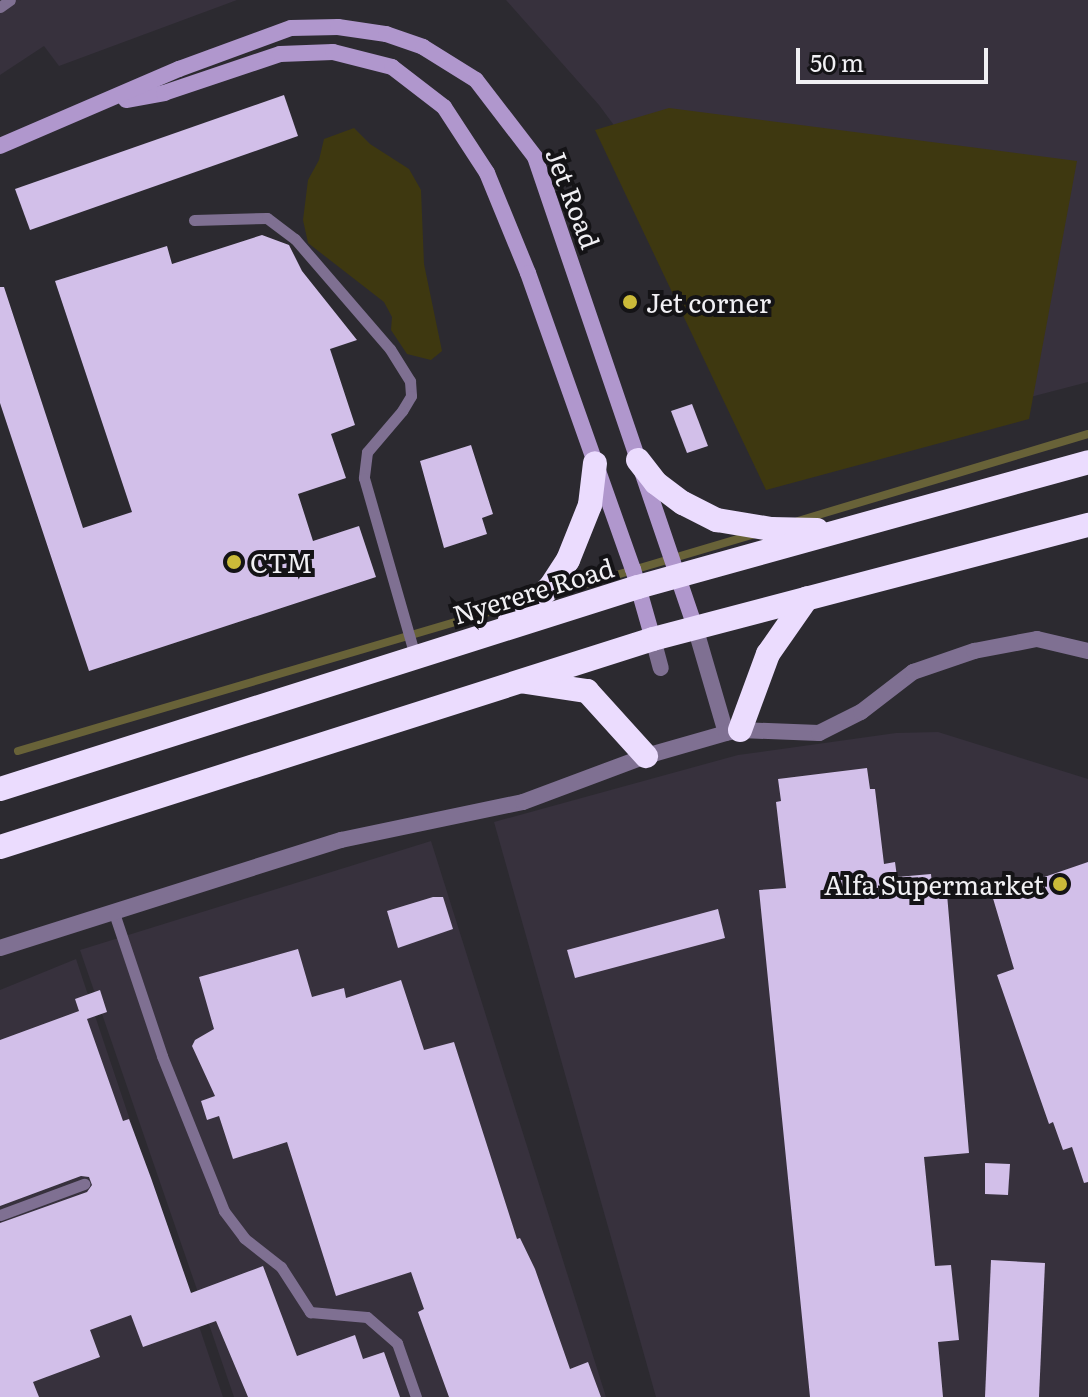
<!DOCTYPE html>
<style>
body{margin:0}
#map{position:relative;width:1088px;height:1397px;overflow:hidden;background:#2c2a30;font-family:Literata,serif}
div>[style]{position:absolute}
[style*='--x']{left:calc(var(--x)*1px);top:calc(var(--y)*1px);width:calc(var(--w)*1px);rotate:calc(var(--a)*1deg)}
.built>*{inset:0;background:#37313d}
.green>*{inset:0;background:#3e3810}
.stream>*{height:8px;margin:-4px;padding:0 4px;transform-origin:4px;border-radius:4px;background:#686238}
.building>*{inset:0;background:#d2bfe9}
.lane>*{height:11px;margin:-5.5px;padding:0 5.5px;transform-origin:5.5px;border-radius:5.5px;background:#7f7092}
.street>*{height:16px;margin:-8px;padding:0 8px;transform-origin:8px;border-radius:8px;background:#7f7092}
.secondary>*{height:16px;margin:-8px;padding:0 8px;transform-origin:8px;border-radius:8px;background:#b097cd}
.highway>*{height:24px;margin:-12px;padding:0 12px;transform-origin:12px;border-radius:12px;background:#ebdcfe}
.dots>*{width:22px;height:22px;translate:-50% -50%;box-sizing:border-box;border:4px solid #141316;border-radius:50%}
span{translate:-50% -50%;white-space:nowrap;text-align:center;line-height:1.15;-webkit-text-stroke:8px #141316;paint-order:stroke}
.street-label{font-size:26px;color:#f1f0f4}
.poi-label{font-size:26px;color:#f1f0f4}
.left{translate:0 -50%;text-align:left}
.right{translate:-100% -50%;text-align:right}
.scale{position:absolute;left:796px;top:48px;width:192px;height:36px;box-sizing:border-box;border:4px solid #f1f0f4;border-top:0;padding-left:10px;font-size:24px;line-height:28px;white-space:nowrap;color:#f1f0f4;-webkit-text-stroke:6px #141316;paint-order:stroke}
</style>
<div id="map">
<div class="built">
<i style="clip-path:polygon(0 0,237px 0,59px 66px,44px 46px,0 75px)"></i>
<i style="clip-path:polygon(506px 0,1088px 0,1088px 382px,756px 469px,661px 189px,599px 105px)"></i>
<i style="clip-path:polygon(938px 732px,1088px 779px,1088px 1397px,656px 1397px,494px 822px,738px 755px,896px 733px)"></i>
<i style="clip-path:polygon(431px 841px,606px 1397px,234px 1397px,80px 950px)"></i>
<i style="clip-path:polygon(76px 959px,205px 1344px,223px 1397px,0 1397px,0 990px)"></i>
</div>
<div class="green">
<i style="clip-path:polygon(669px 108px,1077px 161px,1029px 419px,766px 490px,595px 130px)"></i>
<i style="clip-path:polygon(354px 128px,370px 144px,409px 169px,421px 190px,424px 264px,442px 351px,431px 360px,407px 354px,391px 330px,392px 317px,384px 302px,308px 243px,303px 220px,308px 180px,319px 160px,324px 139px)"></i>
</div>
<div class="stream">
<i style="--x:798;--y:521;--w:303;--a:-16.7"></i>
<i style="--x:552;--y:594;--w:211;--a:-16.5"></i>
<i style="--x:18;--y:751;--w:523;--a:-16.43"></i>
</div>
<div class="building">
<i style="clip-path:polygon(284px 95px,298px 136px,30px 230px,15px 189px)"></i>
<i style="clip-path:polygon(262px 235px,289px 245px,302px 271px,357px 340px,330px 349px,355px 425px,331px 434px,346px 478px,298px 494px,313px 541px,359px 526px,376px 577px,89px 671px,0 403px,0 287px,4px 287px,83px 528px,132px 512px,55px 281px,167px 246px,172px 264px)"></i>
<i style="clip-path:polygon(692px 404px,708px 446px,687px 453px,671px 411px)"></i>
<i style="clip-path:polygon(471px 445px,493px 514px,482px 518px,487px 534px,444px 548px,420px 461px)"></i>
<i style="clip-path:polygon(867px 768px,870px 789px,875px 789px,884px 864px,895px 862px,897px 877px,931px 874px,933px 895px,947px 894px,969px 1153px,924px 1157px,935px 1266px,951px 1265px,959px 1340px,938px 1342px,943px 1397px,810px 1397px,759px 890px,786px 888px,776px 802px,781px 801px,778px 779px)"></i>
<i style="clip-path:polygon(1088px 862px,1088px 1182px,1084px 1183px,1072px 1147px,1063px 1150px,1053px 1122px,1049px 1124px,997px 975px,1014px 969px,992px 895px)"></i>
<i style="clip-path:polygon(433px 897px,443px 897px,453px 929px,398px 948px,387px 911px)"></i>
<i style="clip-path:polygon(718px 909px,725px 938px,575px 978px,567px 950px)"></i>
<i style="clip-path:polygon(298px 949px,312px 997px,344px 988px,346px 998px,401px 980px,424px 1050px,454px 1042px,517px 1239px,520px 1238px,535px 1269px,570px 1369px,588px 1362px,601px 1397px,449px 1397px,418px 1312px,424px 1309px,411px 1272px,336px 1296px,287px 1142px,233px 1159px,219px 1116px,207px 1120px,201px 1101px,215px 1096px,192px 1046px,195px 1040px,214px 1029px,199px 977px)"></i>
<i style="clip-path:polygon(100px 990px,107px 1012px,87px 1019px,123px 1121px,129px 1119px,151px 1178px,191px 1293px,263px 1266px,297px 1356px,355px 1335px,363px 1359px,384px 1352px,400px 1397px,248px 1397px,216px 1321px,143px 1347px,131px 1315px,90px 1330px,100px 1357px,33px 1382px,39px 1397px,0 1397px,0 1223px,87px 1192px,92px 1185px,89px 1177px,81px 1176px,0 1206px,0 1040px,79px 1011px,75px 999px)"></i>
<i style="clip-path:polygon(985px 1163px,1010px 1164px,1008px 1195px,985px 1194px)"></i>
<i style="clip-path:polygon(991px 1260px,1045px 1263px,1039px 1397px,985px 1397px)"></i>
</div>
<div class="lane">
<i style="--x:0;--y:7;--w:12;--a:-35"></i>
<i style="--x:194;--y:220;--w:73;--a:-1.6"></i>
<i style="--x:267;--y:218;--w:35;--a:37"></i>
<i style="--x:295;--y:239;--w:145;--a:49.2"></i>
<i style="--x:390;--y:349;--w:38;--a:58"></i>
<i style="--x:410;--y:381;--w:15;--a:86"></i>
<i style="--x:411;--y:396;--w:17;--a:121"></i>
<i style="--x:402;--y:411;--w:54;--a:130.5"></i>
<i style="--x:367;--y:452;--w:26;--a:97"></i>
<i style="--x:364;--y:478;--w:185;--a:74"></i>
<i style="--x:113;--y:910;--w:154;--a:71.4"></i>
<i style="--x:162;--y:1056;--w:167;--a:68.2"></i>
<i style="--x:224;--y:1211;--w:34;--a:53"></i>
<i style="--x:244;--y:1238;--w:47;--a:38.1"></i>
<i style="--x:281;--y:1267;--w:54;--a:57.2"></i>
<i style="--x:310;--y:1312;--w:57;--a:5"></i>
<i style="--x:367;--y:1317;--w:40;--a:41"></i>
<i style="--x:397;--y:1343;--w:57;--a:70.6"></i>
<i style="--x:0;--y:1215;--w:90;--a:-20.3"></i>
</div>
<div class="street">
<i style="--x:695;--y:627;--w:110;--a:73.7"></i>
<i style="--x:653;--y:639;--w:30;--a:75"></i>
<i style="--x:0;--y:948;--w:358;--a:-17.6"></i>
<i style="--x:341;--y:840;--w:186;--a:-11.8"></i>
<i style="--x:523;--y:802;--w:131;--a:-20.5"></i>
<i style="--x:646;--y:756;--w:83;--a:-16"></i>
<i style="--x:726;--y:733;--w:14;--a:-12"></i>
<i style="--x:740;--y:730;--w:79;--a:2.2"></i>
<i style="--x:819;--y:733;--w:47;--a:-26.6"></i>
<i style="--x:861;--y:712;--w:66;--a:-37.6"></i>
<i style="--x:913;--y:672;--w:65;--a:-19"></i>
<i style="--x:974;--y:651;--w:64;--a:-10.8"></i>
<i style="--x:1037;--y:639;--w:52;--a:13.2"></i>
</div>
<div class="secondary">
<i style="--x:126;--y:100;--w:39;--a:-10"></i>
<i style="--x:164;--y:93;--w:122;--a:-18.6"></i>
<i style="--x:280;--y:54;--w:53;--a:-2.2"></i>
<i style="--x:333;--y:52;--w:61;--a:14.3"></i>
<i style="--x:392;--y:67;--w:66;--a:37.6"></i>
<i style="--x:444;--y:107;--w:79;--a:56.9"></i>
<i style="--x:487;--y:173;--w:108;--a:67.7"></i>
<i style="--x:528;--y:273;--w:314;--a:70.5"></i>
<i style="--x:633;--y:569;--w:73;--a:74.1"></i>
<i style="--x:0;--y:146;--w:195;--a:-23.3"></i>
<i style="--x:179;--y:69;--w:119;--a:-20.1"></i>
<i style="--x:291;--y:28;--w:47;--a:-1.2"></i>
<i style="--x:338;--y:27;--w:49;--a:8.3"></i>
<i style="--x:386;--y:34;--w:39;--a:19"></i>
<i style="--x:423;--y:47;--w:62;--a:31.9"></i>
<i style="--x:476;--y:80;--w:97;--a:52.5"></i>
<i style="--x:535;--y:157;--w:496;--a:71.2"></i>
</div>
<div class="highway">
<i style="--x:638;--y:460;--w:29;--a:52"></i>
<i style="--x:656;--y:483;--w:34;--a:37"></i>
<i style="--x:683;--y:503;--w:38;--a:27"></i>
<i style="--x:717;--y:520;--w:55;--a:9.5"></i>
<i style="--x:771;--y:529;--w:46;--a:1.2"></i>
<i style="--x:510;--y:620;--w:21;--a:-31"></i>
<i style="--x:528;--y:609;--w:33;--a:-45"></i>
<i style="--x:551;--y:586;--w:31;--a:-57"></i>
<i style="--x:568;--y:560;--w:59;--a:-68.2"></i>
<i style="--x:590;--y:505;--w:42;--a:-83.2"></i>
<i style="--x:526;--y:682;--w:62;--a:8.4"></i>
<i style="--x:587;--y:691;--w:88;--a:47.8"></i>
<i style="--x:740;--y:730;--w:81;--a:-69.8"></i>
<i style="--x:768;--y:654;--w:68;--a:-55.1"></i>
<i style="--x:0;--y:789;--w:669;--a:-17.57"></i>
<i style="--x:638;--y:587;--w:467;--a:-15.5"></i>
<i style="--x:0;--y:847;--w:685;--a:-17.67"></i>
<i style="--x:653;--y:639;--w:450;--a:-14.7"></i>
</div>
<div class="dots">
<i style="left:630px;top:302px;background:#cbba39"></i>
<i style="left:234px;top:562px;background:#cbba39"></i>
<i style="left:1060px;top:884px;background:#cbba39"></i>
</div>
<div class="street-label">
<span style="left:574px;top:198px;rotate:69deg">Jet Road</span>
<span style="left:533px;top:590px;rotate:-17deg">Nyerere Road</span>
</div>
<div class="poi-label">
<span class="left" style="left:646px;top:302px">Jet corner</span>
<span class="left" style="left:250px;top:562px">CTM</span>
<span class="right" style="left:1044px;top:884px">Alfa Supermarket</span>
</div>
<div class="scale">50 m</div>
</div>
